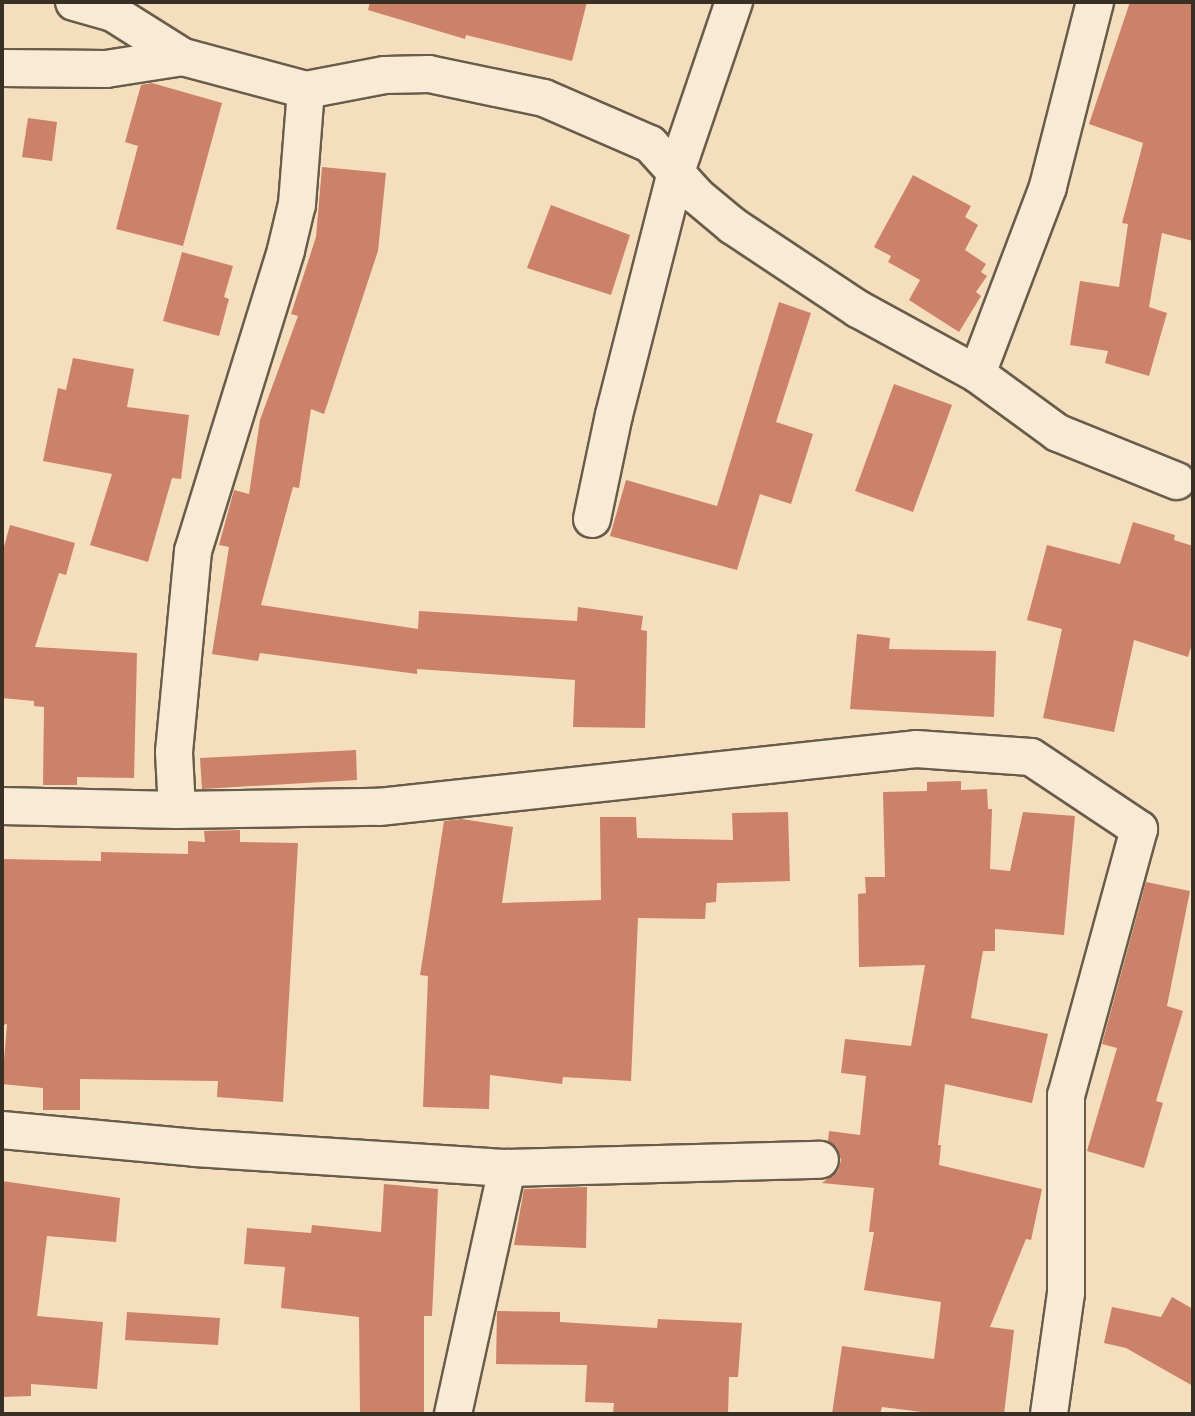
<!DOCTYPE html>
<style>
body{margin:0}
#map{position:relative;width:1195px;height:1416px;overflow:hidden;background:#f4debe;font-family:"IM FELL English",serif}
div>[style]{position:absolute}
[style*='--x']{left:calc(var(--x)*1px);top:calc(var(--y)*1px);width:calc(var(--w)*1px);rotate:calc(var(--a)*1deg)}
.building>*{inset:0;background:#cc8169}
.roads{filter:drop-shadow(2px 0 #685c4b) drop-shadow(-2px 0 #685c4b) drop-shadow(0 2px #685c4b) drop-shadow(0 -2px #685c4b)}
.minor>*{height:36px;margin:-18px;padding:0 18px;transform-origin:18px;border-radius:18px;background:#f8ead5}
span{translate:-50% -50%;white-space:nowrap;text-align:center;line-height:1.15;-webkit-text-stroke:6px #f8ead5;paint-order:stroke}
.frame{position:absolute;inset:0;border:4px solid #393025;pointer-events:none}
</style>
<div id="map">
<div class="building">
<i style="clip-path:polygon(370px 2px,587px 2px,572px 61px,466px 35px,465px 39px,368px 10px)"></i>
<i style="clip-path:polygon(1130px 2px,1193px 2px,1193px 241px,1162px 233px,1149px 307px,1167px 313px,1149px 376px,1105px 363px,1108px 351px,1070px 345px,1080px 281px,1119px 287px,1128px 224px,1122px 223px,1143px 143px,1089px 124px)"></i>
<i style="clip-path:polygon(152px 83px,222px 103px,183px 246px,116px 229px,138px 146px,125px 142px,141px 85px)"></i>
<i style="clip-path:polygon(28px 118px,57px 122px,52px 161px,22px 157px)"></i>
<i style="clip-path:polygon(322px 167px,386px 173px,378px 251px,324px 414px,311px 409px,299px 488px,293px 487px,261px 605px,418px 629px,419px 611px,577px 621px,578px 607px,643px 616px,641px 630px,647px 631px,645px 728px,573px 727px,575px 680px,417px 669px,417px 674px,260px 653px,258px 661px,212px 654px,229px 547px,219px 545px,234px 490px,249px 494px,260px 420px,298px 316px,291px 314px,316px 237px)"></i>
<i style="clip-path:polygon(913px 175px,971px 206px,965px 217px,978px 225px,965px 250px,986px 264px,981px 272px,987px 276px,976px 292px,981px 296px,959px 332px,909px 300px,920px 280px,888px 262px,891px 256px,874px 247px)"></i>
<i style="clip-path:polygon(551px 205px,630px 235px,611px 295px,527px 268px)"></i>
<i style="clip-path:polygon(182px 252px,233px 266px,224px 297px,229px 299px,219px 336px,163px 321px)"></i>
<i style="clip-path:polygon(779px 302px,811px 313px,776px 422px,813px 434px,791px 504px,760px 494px,737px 570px,610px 536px,626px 480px,717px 506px)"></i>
<i style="clip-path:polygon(73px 358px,134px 369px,127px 407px,189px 415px,181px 479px,172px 478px,148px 562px,90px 545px,112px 474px,43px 461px,58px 388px,66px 390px)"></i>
<i style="clip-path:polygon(894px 384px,952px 405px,913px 512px,855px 491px)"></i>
<i style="clip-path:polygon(1133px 522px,1175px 535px,1174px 540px,1193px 546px,1193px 640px,1188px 657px,1134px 640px,1114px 732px,1043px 718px,1062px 629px,1027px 620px,1047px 545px,1120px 564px)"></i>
<i style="clip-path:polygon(10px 525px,75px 543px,66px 575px,59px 573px,35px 647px,137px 653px,134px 778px,77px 777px,77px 785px,43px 785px,44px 707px,34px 706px,34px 701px,2px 698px,2px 554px)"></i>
<i style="clip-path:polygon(857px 634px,890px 638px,889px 649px,996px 651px,994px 717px,850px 709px)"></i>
<i style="clip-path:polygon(356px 750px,357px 780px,202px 789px,200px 758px)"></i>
<i style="clip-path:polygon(961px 781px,961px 790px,987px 789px,988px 809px,992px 809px,990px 869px,1010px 871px,1023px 812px,1075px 816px,1064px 935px,995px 929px,995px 951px,983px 951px,971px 1018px,1048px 1034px,1032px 1103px,945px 1084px,938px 1145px,941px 1145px,939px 1165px,1042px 1189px,1031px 1240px,1026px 1239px,990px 1327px,1014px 1330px,1004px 1414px,938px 1414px,882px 1407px,880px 1414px,832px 1414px,842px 1346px,934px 1359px,941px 1302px,864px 1290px,874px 1232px,869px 1232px,874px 1188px,822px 1183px,838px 1171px,841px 1160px,837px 1148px,828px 1141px,829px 1131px,860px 1135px,866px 1076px,841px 1073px,845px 1039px,911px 1046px,925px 965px,859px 967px,858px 894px,866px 893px,865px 877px,885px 877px,883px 792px,927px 791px,927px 782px)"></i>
<i style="clip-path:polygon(788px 812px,790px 881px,717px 883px,716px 902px,706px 903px,705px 919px,638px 918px,631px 1081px,563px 1077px,562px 1084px,490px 1075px,489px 1109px,423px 1107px,428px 976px,420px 975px,444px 821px,462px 819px,513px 827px,502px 903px,601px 900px,600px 817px,636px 817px,637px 838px,733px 840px,732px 813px)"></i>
<i style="clip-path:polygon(240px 830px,240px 842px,298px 843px,283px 1102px,217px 1097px,218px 1081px,80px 1079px,80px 1110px,43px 1110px,43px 1088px,2px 1084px,7px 1024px,2px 1025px,3px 859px,101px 861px,101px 852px,188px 854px,188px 841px,205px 842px,204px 831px)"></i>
<i style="clip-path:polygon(1146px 882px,1190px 891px,1167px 1006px,1183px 1011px,1156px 1101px,1163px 1103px,1144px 1168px,1087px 1151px,1117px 1048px,1102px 1044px)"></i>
<i style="clip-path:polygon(2px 1181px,120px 1198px,116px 1242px,47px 1236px,37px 1316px,103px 1322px,97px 1389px,31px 1384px,31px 1396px,2px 1397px)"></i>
<i style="clip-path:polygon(384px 1184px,438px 1189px,432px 1316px,424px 1316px,424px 1414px,360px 1414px,359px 1317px,281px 1308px,285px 1267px,244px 1264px,247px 1228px,311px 1233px,312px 1225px,381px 1232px)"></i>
<i style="clip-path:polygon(587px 1187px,586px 1248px,514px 1245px,524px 1189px)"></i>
<i style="clip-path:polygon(1172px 1297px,1193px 1309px,1193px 1386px,1126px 1348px,1104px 1343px,1112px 1307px,1161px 1317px)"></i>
<i style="clip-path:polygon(497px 1311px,560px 1312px,560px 1322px,657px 1328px,658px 1319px,742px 1323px,738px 1377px,729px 1377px,728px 1414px,613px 1414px,614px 1403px,585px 1402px,587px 1365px,496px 1364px)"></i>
<i style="clip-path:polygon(127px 1312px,220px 1318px,218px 1345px,125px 1340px)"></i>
</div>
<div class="roads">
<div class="minor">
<i style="--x:74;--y:2;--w:41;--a:15.8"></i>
<i style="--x:113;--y:13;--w:83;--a:32.2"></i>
<i style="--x:183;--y:57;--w:127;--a:15"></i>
<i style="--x:306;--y:90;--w:80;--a:-10.8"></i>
<i style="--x:385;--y:75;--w:44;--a:-1.3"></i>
<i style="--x:429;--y:74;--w:117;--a:11.8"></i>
<i style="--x:544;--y:98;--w:116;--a:23.5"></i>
<i style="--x:650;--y:144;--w:70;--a:47.9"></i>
<i style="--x:697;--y:196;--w:47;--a:39.8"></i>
<i style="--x:733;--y:226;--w:150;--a:33.6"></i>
<i style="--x:858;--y:309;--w:136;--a:28.6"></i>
<i style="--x:1095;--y:2;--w:191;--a:104.3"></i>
<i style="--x:1048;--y:187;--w:200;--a:110.8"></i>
<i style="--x:977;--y:374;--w:100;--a:36.1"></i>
<i style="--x:1058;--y:433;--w:128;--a:22"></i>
<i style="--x:2;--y:68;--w:104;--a:0.6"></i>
<i style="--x:106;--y:69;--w:78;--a:-8.9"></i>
<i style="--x:592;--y:519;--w:106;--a:-78.1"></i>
<i style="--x:614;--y:415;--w:251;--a:-75.7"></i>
<i style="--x:676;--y:172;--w:180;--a:-71.2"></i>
<i style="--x:2;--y:806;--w:175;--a:1.3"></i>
<i style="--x:177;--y:810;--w:202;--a:-0.9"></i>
<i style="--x:379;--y:807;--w:540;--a:-6.16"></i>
<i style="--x:916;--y:749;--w:115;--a:4"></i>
<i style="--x:1031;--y:757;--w:130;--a:33.7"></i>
<i style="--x:1139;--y:829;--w:276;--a:105.3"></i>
<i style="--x:1066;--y:1095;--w:198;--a:90"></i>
<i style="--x:1066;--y:1293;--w:122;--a:98"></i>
<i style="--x:177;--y:810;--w:58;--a:-93"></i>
<i style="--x:174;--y:752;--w:202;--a:-84.6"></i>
<i style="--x:193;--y:551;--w:315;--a:-72.8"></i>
<i style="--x:286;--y:250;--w:47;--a:-76.6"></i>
<i style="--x:297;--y:204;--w:114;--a:-85.5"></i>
<i style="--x:2;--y:1130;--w:194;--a:5.3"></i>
<i style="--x:195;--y:1148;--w:313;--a:3.7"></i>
<i style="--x:507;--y:1168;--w:313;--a:-1.5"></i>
<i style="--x:453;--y:1414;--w:252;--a:-77.6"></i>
</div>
</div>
<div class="frame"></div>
</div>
